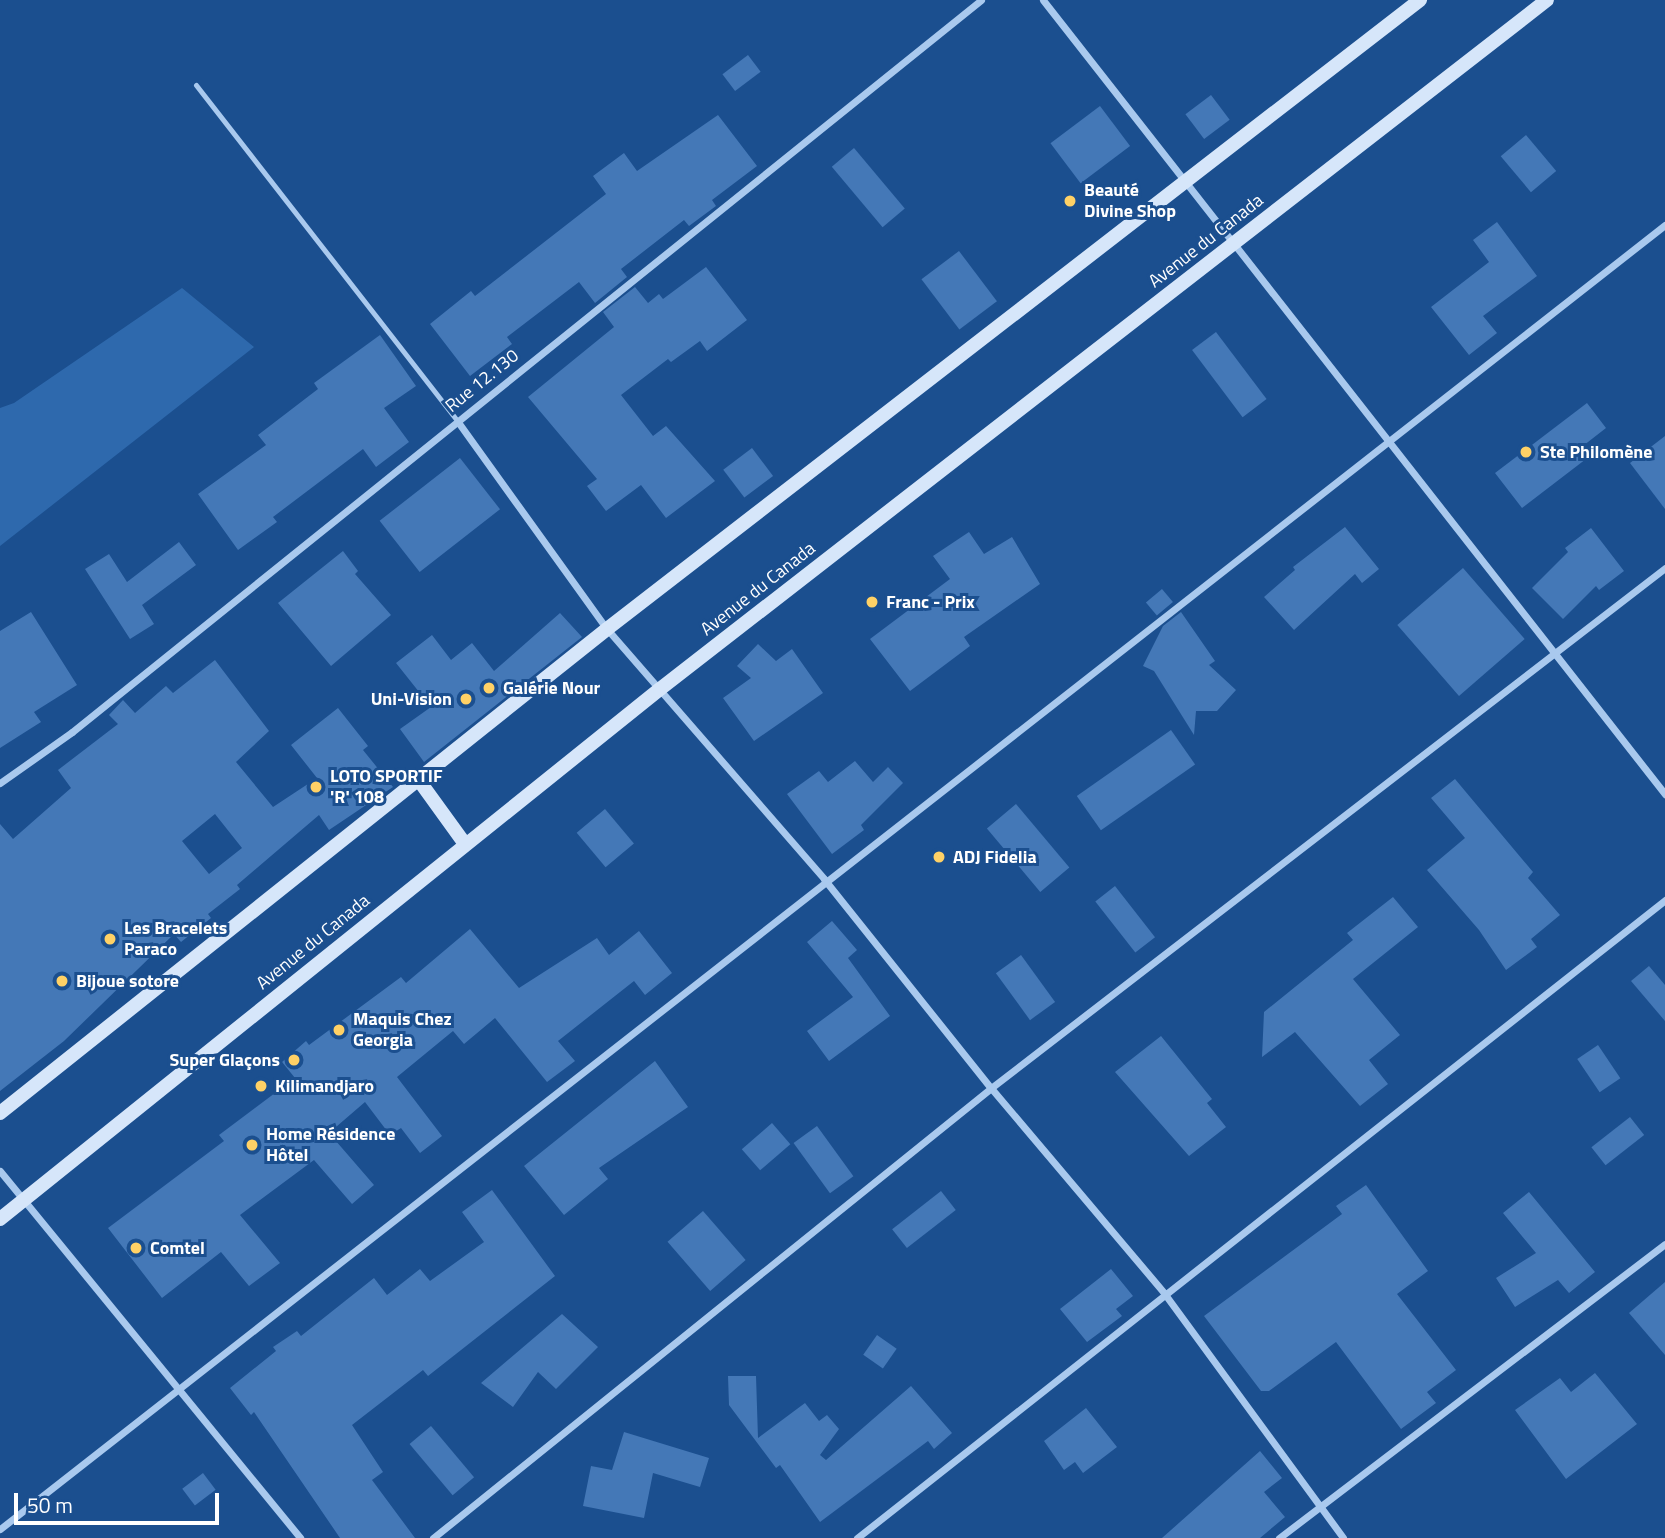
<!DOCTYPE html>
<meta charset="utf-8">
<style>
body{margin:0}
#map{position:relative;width:1665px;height:1538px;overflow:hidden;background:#1b4f8f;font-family:"Titillium Web",sans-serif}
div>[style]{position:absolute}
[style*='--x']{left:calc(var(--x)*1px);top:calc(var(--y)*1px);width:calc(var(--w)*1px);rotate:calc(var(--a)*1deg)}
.green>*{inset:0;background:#2e69ad}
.building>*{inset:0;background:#4478b7;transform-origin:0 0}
.service>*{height:5px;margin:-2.5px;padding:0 2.5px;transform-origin:2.5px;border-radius:2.5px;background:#a9c9ee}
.minor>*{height:7px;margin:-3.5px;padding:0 3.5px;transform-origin:3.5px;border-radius:3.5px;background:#a9c9ee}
.secondary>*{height:14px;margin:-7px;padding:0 7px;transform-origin:7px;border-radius:7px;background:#d6e6fa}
.dots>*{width:19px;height:19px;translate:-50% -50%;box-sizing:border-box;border:4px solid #1b4f8f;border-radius:50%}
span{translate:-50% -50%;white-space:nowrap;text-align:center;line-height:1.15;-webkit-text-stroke:6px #1b4f8f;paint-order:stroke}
.poi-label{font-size:18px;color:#fff;font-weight:700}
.left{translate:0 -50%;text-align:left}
.right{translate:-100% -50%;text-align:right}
.street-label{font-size:18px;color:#fff}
.scale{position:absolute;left:14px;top:1493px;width:205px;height:32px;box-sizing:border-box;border:4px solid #fff;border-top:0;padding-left:9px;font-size:21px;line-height:24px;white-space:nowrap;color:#fff;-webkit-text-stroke:5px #1b4f8f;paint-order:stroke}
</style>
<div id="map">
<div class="green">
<div style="clip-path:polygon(182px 288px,254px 347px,0 546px,0 408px,14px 403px)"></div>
</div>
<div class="building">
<div style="left:748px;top:55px;width:21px;height:32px;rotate:53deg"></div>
<div style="left:1211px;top:95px;width:31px;height:32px;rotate:53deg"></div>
<div style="left:1100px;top:106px;width:50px;height:62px;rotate:53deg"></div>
<div style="clip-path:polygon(718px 115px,757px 166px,712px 200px,716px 206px,689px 226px,684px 220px,621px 269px,627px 277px,595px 303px,579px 282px,507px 337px,512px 344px,470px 376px,430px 324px,471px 291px,475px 296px,606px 194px,593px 176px,624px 153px,637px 171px)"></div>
<div style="left:1526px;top:135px;width:47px;height:33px;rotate:50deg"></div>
<div style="left:854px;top:148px;width:79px;height:29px;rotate:50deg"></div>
<div style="clip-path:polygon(1497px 222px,1537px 276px,1483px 316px,1497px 333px,1469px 355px,1431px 307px,1489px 262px,1473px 240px)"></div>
<div style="left:959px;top:251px;width:63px;height:47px;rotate:53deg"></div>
<div style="clip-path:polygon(706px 267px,747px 320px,707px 351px,700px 341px,671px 362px,668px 359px,621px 395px,653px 436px,666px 426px,715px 481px,666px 518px,641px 485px,606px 511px,587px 486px,597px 479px,528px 397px,614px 327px,603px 312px,635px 287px,648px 303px,659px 294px,663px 299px)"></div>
<div style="left:1216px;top:332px;width:84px;height:30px;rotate:53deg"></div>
<div style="clip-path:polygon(380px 335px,416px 386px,384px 408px,409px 442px,376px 467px,363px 449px,273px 517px,277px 522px,238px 550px,198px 494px,266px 445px,258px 435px,318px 389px,314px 383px)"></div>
<div style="clip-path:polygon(1587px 403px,1606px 428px,1579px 449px,1586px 459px,1522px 508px,1495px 473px)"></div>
<div style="clip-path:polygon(1665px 436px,1665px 509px,1630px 463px)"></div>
<div style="left:752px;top:448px;width:35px;height:36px;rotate:53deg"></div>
<div style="left:460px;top:458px;width:65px;height:102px;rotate:52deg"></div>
<div style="clip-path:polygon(1345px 527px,1379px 569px,1362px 583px,1355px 574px,1294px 630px,1264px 597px,1295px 570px,1293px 567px)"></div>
<div style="clip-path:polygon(1591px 528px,1624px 571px,1599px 590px,1596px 586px,1563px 619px,1532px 588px,1568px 552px,1565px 548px)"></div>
<div style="clip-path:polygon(969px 532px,984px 554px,1012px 537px,1040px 584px,964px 637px,970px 646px,910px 691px,870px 639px,950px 579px,933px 556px)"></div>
<div style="clip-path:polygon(179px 542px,196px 565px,142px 605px,154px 624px,130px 639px,85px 569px,109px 554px,127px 582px)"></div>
<div style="clip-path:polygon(343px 551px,358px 571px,355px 574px,391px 615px,331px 666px,278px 603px)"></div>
<div style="left:1463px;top:568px;width:94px;height:87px;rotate:49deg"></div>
<div style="left:1162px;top:589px;width:17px;height:21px;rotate:50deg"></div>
<div style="clip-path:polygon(31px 612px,77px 685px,34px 712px,41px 722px,0 748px,0 631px)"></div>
<div style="clip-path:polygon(1181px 612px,1215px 661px,1209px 665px,1236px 690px,1217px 711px,1196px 711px,1194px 735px,1154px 671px,1143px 666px,1163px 626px)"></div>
<div style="clip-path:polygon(560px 613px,582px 637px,424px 762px,400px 729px,431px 707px,396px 663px,432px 635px,451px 660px,472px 643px,494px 671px)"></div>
<div style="clip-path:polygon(758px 644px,776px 661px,792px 649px,823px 693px,754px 741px,723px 698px,751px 678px,737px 666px)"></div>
<div style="clip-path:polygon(evenodd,215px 660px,269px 731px,236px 762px,273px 807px,317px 778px,291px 745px,338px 708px,368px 746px,363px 750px,393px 787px,329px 830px,319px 815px,237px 885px,240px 889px,208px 914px,211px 918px,181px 942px,174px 934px,64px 1041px,0 1091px,0 824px,13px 839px,71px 788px,58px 770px,118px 724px,109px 715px,123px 700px,135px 713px,166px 686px,173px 693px,215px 660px,215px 814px,242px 848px,209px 874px,182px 841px,215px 814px)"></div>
<div style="left:1171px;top:730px;width:42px;height:115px;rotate:55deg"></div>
<div style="clip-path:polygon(855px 761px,873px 782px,888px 767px,903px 783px,861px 825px,864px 830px,832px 854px,787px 794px,819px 771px,828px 782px)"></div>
<div style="clip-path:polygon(1455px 779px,1533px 872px,1528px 878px,1560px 915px,1531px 939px,1537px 947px,1506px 970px,1479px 930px,1427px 870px,1465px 838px,1431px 798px)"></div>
<div style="left:1016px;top:804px;width:83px;height:38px;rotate:50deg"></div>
<div style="left:605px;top:809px;width:45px;height:37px;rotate:50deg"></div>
<div style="left:1115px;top:886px;width:65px;height:25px;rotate:52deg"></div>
<div style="clip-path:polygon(1393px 897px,1418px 927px,1353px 979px,1400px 1035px,1369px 1060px,1388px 1084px,1360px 1106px,1295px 1032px,1262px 1057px,1264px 1012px,1353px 940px,1347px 933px)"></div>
<div style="clip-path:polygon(832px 921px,857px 950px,848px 958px,890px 1016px,829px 1061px,807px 1031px,853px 997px,807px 942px)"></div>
<div style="clip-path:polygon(470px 929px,519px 988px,597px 938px,609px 955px,639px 931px,672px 973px,645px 995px,634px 981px,558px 1041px,575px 1061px,547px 1082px,495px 1018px,464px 1044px,453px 1031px,397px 1077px,442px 1136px,420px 1153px,401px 1128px,390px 1135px,365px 1102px,329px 1133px,374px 1185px,352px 1204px,314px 1160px,240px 1215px,280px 1263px,249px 1286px,221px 1252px,162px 1298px,108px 1228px,224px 1141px,219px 1135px,295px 1078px,282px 1062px,306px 1041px,309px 1045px,401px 977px,406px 983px)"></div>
<div style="left:1021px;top:955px;width:58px;height:31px;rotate:54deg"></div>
<div style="clip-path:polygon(1649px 966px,1665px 985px,1665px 1021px,1631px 981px)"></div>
<div style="clip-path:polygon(1161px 1036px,1212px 1099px,1207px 1103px,1226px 1127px,1189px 1156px,1115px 1072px)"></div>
<div style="left:1598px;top:1045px;width:40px;height:25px;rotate:56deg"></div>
<div style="clip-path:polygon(655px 1061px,688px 1107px,599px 1168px,608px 1179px,564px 1215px,524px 1166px)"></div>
<div style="left:1630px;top:1117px;width:23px;height:49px;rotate:52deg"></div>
<div style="left:772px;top:1123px;width:28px;height:40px;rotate:49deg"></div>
<div style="left:817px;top:1126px;width:62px;height:29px;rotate:54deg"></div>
<div style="clip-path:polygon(1366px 1185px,1428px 1271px,1397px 1294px,1456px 1370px,1427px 1392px,1436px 1403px,1401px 1429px,1336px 1342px,1269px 1391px,1261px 1391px,1204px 1316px,1342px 1214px,1336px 1206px)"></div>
<div style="clip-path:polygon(492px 1190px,555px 1276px,428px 1376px,423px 1370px,352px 1425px,383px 1472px,372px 1480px,415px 1538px,340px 1538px,254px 1412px,251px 1415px,230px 1388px,276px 1351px,273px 1347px,297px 1331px,301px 1336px,374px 1278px,387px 1295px,420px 1269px,430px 1281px,484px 1242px,462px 1212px)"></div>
<div style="left:941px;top:1191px;width:24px;height:62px;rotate:52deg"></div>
<div style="clip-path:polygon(1529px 1192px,1595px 1272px,1569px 1293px,1558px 1280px,1515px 1307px,1496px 1278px,1536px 1253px,1503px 1213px)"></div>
<div style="left:703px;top:1211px;width:65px;height:47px;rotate:49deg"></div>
<div style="clip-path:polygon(1111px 1269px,1133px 1296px,1116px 1309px,1122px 1316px,1087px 1342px,1060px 1309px)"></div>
<div style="clip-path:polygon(1665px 1282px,1665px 1355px,1629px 1313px)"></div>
<div style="clip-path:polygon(562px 1314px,598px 1347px,556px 1389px,538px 1372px,513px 1407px,481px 1383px)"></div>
<div style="left:877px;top:1335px;width:24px;height:24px;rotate:35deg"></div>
<div style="clip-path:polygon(1595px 1373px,1637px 1424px,1566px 1479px,1515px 1410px,1560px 1378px,1571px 1392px)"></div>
<div style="clip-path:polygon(728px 1376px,756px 1376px,758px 1438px,805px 1403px,819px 1421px,827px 1415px,839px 1429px,820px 1455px,826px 1460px,911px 1386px,952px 1433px,934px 1449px,928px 1441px,820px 1522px,780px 1465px,776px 1468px,729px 1405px)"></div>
<div style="clip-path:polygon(1086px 1408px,1117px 1447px,1083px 1473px,1075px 1462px,1064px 1470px,1044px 1441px)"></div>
<div style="left:431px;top:1426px;width:67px;height:28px;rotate:50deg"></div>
<div style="clip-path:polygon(624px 1432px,709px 1458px,700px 1487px,653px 1473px,644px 1518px,583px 1506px,591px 1466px,612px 1470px)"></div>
<div style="clip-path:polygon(1260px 1451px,1282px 1478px,1264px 1492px,1285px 1517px,1260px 1538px,1162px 1538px)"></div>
<div style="left:203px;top:1473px;width:21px;height:26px;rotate:53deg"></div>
</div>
<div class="service">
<div style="--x:196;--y:85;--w:427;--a:52.1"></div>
</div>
<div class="minor">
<div style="--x:1043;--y:0;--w:1009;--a:51.93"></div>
<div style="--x:458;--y:422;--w:255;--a:54.3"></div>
<div style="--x:607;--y:629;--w:331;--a:49"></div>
<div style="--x:824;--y:879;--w:268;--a:51.4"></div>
<div style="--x:991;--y:1088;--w:268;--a:49.8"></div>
<div style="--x:1164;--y:1293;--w:303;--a:53.8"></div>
<div style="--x:0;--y:783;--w:88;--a:-35.3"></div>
<div style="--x:72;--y:732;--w:1167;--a:-38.84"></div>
<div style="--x:0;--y:1171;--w:474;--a:50.7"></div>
<div style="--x:0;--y:1529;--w:2115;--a:-38.07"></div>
<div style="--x:433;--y:1538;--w:717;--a:-38.88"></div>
<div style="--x:991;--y:1088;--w:851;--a:-37.65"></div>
<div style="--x:857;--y:1538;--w:1030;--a:-38.29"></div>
<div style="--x:1279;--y:1538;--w:485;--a:-37.3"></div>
</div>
<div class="secondary">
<div style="--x:418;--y:779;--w:80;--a:54.1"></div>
<div style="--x:0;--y:1113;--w:776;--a:-38.57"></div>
<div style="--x:607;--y:629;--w:1028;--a:-37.73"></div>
<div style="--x:0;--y:1219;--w:846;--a:-38.77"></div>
<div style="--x:660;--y:689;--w:1123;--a:-37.84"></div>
</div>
<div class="dots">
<div style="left:1070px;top:201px;background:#ffd166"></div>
<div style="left:1526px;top:452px;background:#ffd166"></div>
<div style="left:872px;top:602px;background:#ffd166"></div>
<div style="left:489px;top:688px;background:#ffd166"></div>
<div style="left:466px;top:699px;background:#ffd166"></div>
<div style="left:316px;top:787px;background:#ffd166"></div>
<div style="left:939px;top:857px;background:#ffd166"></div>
<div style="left:110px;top:939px;background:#ffd166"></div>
<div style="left:62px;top:981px;background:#ffd166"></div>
<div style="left:339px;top:1030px;background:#ffd166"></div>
<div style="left:294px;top:1060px;background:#ffd166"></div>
<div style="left:261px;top:1086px;background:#ffd166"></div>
<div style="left:252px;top:1145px;background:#ffd166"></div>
<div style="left:136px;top:1248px;background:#ffd166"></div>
</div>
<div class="poi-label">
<span class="left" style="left:1084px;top:201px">Beauté<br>Divine Shop</span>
<span class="left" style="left:1540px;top:452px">Ste Philomène</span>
<span class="left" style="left:886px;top:602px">Franc - Prix</span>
<span class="left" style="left:503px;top:688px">Galérie Nour</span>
<span class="right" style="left:452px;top:699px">Uni-Vision</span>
<span class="left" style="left:330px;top:787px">LOTO SPORTIF<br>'R' 108</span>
<span class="left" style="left:953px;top:857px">ADJ Fidelia</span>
<span class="left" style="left:124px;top:939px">Les Bracelets<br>Paraco</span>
<span class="left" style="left:76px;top:981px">Bijoue sotore</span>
<span class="left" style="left:353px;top:1030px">Maquis Chez<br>Georgia</span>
<span class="right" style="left:280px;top:1060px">Super Glaçons</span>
<span class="left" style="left:275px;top:1086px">Kilimandjaro</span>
<span class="left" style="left:266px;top:1145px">Home Résidence<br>Hôtel</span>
<span class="left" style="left:150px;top:1248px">Comtel</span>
</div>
<div class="street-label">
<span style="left:1206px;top:241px;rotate:-38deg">Avenue du Canada</span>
<span style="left:482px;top:381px;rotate:-39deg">Rue 12.130</span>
<span style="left:758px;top:589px;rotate:-38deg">Avenue du Canada</span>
<span style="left:313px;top:942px;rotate:-39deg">Avenue du Canada</span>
</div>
<div class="scale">50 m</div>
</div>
